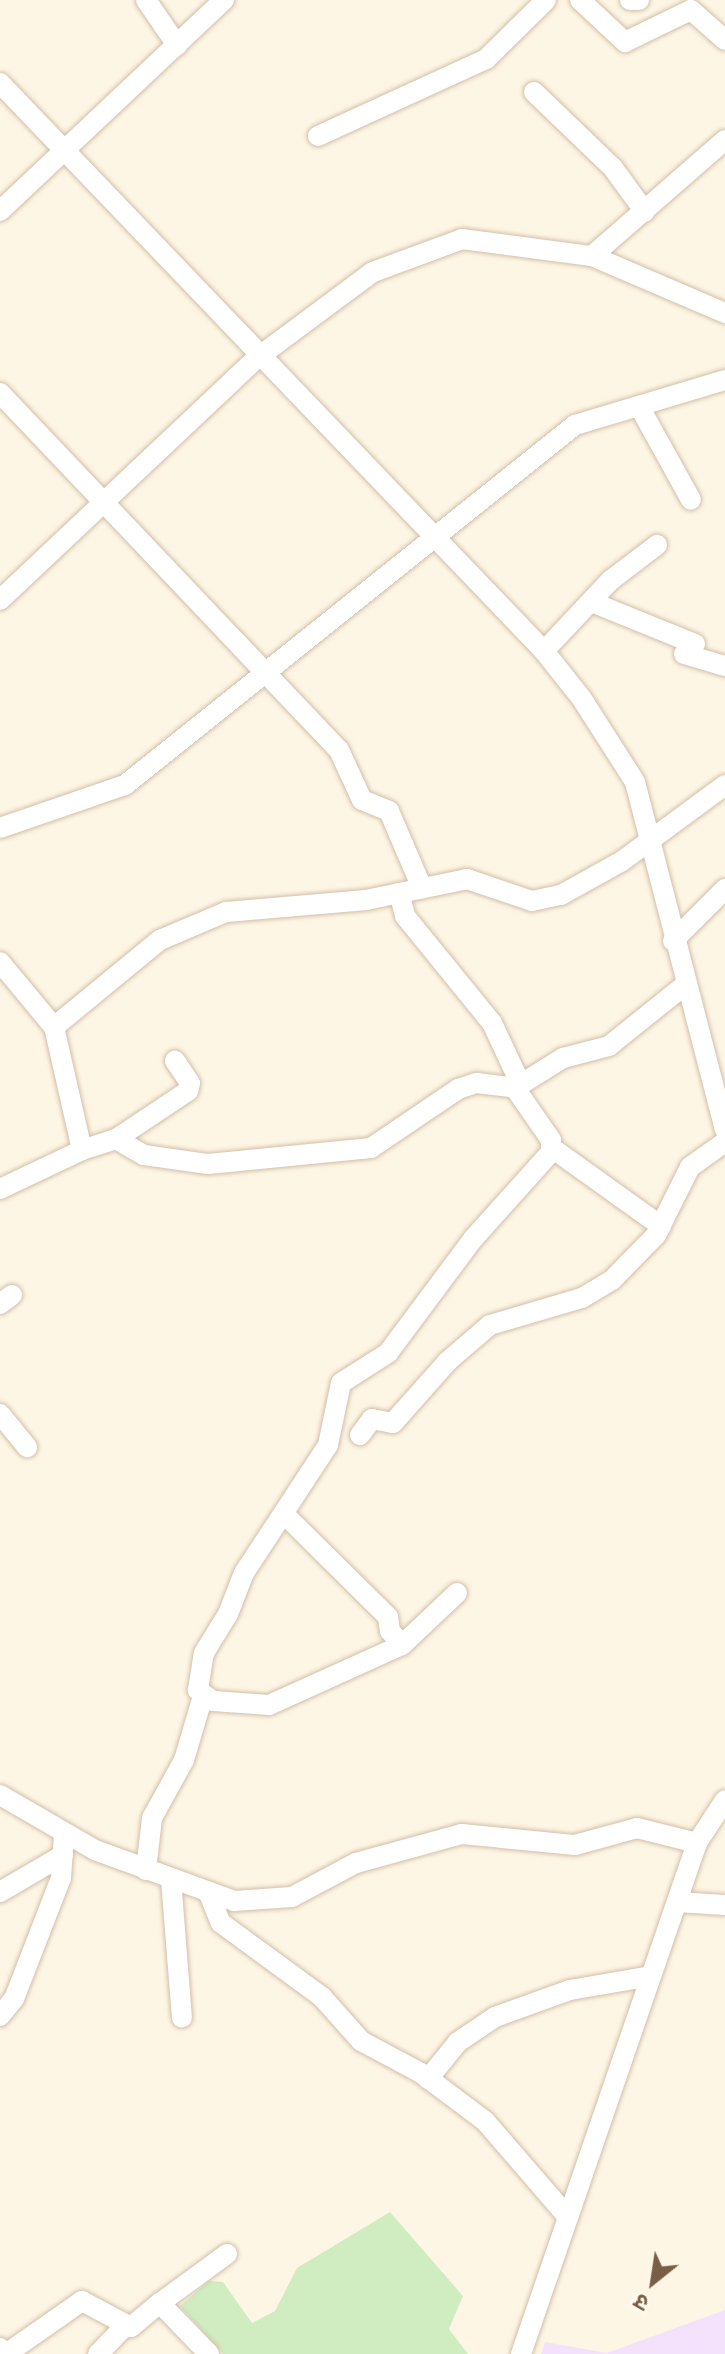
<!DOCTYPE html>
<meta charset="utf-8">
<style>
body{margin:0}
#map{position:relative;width:725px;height:2354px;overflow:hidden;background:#fef6e4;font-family:"IBM Plex Sans","Noto Sans Devanagari",sans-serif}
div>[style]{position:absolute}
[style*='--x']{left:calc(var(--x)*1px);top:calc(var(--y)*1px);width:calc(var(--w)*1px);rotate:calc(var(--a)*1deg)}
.education>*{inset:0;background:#f4e1fb}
.green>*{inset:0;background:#cfedc1}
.roads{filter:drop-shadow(0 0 2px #d1bfa9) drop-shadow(0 0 2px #d1bfa9)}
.minor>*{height:20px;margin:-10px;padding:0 10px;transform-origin:10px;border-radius:10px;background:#fff}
span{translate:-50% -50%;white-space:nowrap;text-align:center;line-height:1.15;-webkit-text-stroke:6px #fff9ec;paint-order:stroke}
.north{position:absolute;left:613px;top:2242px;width:80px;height:80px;-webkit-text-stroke:6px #fff9ec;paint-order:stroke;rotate:210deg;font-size:22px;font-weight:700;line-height:32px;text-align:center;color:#795e47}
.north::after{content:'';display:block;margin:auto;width:28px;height:36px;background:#795e47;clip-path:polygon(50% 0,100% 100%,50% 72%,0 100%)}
</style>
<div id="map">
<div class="education">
<div style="clip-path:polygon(725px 2310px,725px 2354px,541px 2354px,545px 2342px,607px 2353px)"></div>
</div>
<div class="green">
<div style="clip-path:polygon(390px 2212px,463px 2296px,449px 2329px,468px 2354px,223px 2354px,180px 2306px,209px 2281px,223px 2282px,252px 2323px,275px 2311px,297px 2268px)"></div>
</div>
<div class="roads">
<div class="minor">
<div style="--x:146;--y:0;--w:55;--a:55.4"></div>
<div style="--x:580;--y:0;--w:62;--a:43"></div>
<div style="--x:625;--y:42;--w:73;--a:-25.9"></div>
<div style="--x:691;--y:10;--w:45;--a:41.4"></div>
<div style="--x:630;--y:0;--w:9;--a:0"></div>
<div style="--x:0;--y:83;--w:786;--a:46.24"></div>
<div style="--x:544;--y:651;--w:61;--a:51.6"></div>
<div style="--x:582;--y:699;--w:98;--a:57.4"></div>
<div style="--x:635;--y:782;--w:359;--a:75.5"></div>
<div style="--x:534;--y:92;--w:110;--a:43.9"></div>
<div style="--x:613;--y:168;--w:54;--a:54"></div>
<div style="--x:318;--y:136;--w:185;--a:-24.6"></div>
<div style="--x:486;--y:59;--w:84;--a:-44.5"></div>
<div style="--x:0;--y:211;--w:308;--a:-43.3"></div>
<div style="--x:592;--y:256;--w:176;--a:-41.1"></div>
<div style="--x:0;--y:393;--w:492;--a:46.5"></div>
<div style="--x:339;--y:750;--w:55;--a:65.3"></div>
<div style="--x:362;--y:800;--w:29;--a:22"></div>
<div style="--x:389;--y:811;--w:84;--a:66.8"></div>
<div style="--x:639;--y:406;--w:107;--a:61"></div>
<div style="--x:0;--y:600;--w:353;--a:-43.3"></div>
<div style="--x:257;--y:358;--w:144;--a:-36.6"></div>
<div style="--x:373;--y:272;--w:95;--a:-20.3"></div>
<div style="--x:462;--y:239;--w:131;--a:7.5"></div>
<div style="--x:592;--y:256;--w:145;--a:23.2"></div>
<div style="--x:594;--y:603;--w:109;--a:22.1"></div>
<div style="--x:544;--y:651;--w:98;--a:-46.7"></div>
<div style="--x:611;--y:580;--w:58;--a:-37.3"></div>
<div style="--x:684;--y:654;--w:43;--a:16.3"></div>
<div style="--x:0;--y:828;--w:132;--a:-19"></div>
<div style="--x:125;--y:785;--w:576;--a:-38.66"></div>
<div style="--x:575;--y:425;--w:157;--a:-16.7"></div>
<div style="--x:399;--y:893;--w:24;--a:75"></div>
<div style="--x:405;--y:916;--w:138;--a:50.9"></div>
<div style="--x:492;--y:1023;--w:68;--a:64.9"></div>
<div style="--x:673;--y:941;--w:74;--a:-45"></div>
<div style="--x:0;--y:962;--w:85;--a:50.3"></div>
<div style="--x:116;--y:1139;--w:87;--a:-33.7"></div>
<div style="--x:188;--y:1091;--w:8;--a:-76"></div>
<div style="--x:190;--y:1083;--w:27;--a:-124"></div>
<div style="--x:552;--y:1148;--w:134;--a:35.6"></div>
<div style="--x:82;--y:1150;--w:36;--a:-18"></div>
<div style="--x:116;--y:1139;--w:32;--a:30"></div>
<div style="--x:144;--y:1155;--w:65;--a:8"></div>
<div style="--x:208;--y:1164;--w:164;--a:-5.6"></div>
<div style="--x:371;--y:1148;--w:105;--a:-34.1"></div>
<div style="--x:458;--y:1089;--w:20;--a:-18"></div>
<div style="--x:477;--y:1083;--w:38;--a:7"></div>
<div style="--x:515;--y:1088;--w:57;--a:-32"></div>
<div style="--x:563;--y:1058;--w:48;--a:-14.6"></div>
<div style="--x:609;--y:1046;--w:97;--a:-38.8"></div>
<div style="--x:0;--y:1189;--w:91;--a:-25.4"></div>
<div style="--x:82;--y:1150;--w:126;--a:-102.8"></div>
<div style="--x:54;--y:1027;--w:137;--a:-39.4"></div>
<div style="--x:160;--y:940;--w:72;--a:-23"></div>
<div style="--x:226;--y:912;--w:141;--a:-4.9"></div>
<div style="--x:366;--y:900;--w:103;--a:-11.7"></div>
<div style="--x:467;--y:879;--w:69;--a:18.7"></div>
<div style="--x:532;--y:901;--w:30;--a:-12"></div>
<div style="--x:561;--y:895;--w:70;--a:-29.1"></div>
<div style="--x:622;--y:861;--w:128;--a:-36.4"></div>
<div style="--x:0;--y:1304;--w:15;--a:-37"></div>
<div style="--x:0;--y:1414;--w:43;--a:50.7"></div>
<div style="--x:360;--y:1435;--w:20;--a:-53"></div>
<div style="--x:372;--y:1419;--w:21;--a:11"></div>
<div style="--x:393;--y:1423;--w:83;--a:-48.4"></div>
<div style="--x:448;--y:1361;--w:55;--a:-40.6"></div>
<div style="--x:490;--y:1325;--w:96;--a:-16.4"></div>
<div style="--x:582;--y:1298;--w:35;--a:-31"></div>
<div style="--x:612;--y:1280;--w:63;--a:-45.6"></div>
<div style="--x:656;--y:1235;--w:76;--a:-63.4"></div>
<div style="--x:690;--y:1167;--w:43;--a:-35.5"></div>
<div style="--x:284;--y:1514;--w:146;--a:44.7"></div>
<div style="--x:388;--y:1617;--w:14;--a:82"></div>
<div style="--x:390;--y:1631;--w:18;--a:49"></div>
<div style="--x:457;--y:1593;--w:76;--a:136.6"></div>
<div style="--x:402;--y:1645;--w:146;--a:155.7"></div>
<div style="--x:269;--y:1705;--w:56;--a:-175.9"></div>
<div style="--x:213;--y:1701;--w:19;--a:-144"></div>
<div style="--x:198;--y:1690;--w:37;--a:-81"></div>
<div style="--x:204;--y:1653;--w:46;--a:-58.4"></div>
<div style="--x:228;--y:1614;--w:44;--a:-68.7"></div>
<div style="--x:244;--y:1573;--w:153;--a:-56.7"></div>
<div style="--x:328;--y:1445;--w:63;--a:-78.2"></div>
<div style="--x:341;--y:1383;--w:56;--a:-32.6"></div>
<div style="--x:388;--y:1353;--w:142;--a:-53.3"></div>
<div style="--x:473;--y:1239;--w:117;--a:-48.1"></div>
<div style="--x:551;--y:1152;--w:12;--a:-90"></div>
<div style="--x:551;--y:1140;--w:63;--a:-124.7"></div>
<div style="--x:0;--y:1795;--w:110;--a:30.1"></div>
<div style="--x:95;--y:1850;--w:148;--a:20.1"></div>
<div style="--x:234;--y:1901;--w:58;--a:-3.9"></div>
<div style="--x:292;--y:1897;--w:72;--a:-28"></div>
<div style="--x:356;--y:1863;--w:110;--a:-15.3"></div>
<div style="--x:462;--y:1834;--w:114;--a:5.6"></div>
<div style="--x:575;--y:1845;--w:64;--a:-15.3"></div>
<div style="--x:637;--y:1828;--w:62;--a:14"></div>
<div style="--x:146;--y:1870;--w:52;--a:-83.4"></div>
<div style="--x:152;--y:1818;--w:66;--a:-61.1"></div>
<div style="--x:184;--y:1760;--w:67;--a:-73.5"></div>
<div style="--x:171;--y:1879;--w:139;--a:85.5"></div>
<div style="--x:0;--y:1892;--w:73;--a:-30.4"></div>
<div style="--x:209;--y:1894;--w:31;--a:68"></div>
<div style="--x:221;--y:1923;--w:125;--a:36.2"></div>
<div style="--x:322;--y:1997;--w:59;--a:48.4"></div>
<div style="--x:361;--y:2041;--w:68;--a:28.1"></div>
<div style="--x:421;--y:2073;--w:80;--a:36.9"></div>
<div style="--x:485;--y:2121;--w:127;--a:49.2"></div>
<div style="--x:677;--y:1902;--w:48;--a:3.6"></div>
<div style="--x:0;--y:2016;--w:22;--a:-51"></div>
<div style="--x:14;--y:1999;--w:130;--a:-68.8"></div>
<div style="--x:61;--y:1878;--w:44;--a:-86.1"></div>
<div style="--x:428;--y:2079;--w:48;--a:-51"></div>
<div style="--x:458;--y:2042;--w:45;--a:-34"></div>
<div style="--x:495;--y:2017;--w:80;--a:-19.8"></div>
<div style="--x:570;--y:1990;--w:82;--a:-9.8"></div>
<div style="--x:0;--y:2348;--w:8;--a:45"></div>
<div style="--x:6;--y:2354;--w:93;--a:-34.9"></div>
<div style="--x:82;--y:2301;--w:55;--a:28"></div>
<div style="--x:131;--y:2327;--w:38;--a:-40"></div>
<div style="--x:98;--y:2354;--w:40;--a:-46"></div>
<div style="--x:209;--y:2354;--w:71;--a:-133.9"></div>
<div style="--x:160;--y:2303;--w:83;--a:-36.2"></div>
<div style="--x:521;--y:2354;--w:540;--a:-71"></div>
<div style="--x:697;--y:1843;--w:51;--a:-56.9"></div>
</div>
</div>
<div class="north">उ</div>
</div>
